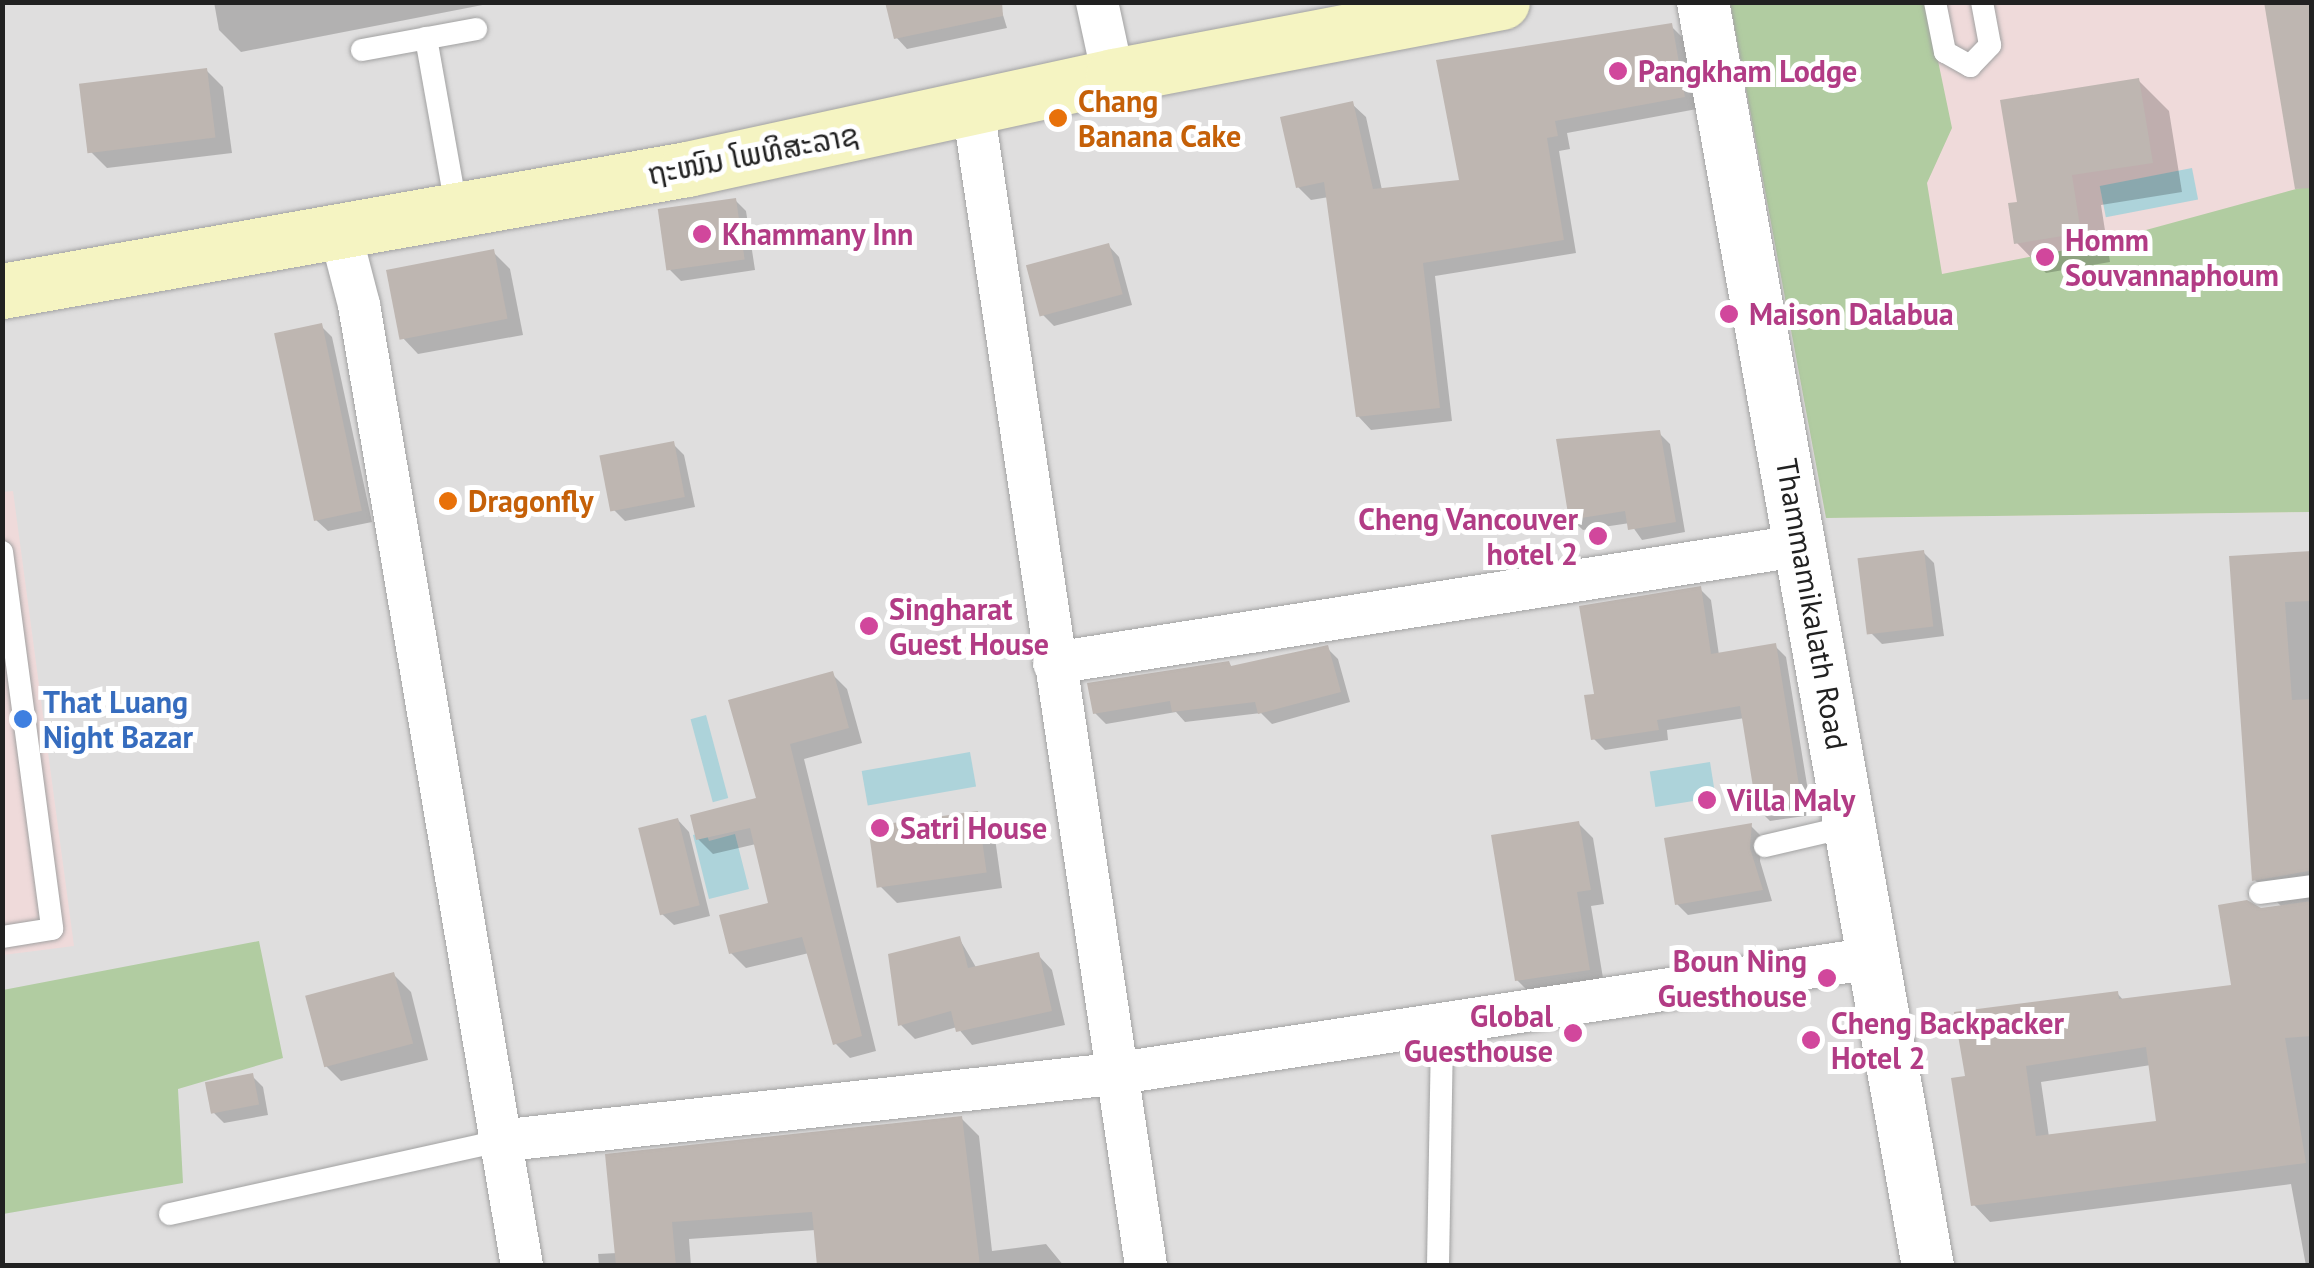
<!DOCTYPE html>
<meta charset="utf-8">
<style>
body{margin:0}
#map{position:relative;width:2314px;height:1268px;overflow:hidden;background:#f0ede8;font-family:"PT Sans","Noto Sans Lao",sans-serif}
div>[style]{position:absolute}
[style*='--x']{left:calc(var(--x)*1px);top:calc(var(--y)*1px);width:calc(var(--w)*1px);rotate:calc(var(--a)*1deg)}
.residential>*{inset:0;background:#dfdede}
.commercial>*{inset:0;background:#efdada}
.forest>*{inset:0;background:#b1cca1}
.water>*{inset:0;background:#add3da;transform-origin:0 0}
.shadow>*{inset:0;background:#0003}
.building>*{inset:0;background:#beb6b1;transform-origin:0 0}
.roads{filter:drop-shadow(0 0 2px #a2a2a2) drop-shadow(0 0 2px #a2a2a2)}
.service>*{height:22px;margin:-11px;padding:0 11px;transform-origin:11px;border-radius:11px;background:#fff}
.minor>*{height:42px;margin:-21px;padding:0 21px;transform-origin:21px;border-radius:21px;background:#fff}
.tertiary>*{height:52px;margin:-26px;padding:0 26px;transform-origin:26px;border-radius:26px;background:#fff}
.secondary>*{height:55px;margin:-27.5px;padding:0 27.5px;transform-origin:27.5px;border-radius:27.5px;background:#f5f4c2}
.dots>*{width:28px;height:28px;translate:-50% -50%;box-sizing:border-box;border:5px solid #fff;border-radius:50%}
span{translate:-50% -50%;white-space:nowrap;text-align:center;line-height:1.15;-webkit-text-stroke:10px #fff;paint-order:stroke}
.hotel-label{font-size:30px;color:#b23c85;font-weight:700}
.left{translate:0 -50%;text-align:left}
.right{translate:-100% -50%;text-align:right}
.food-label{font-size:30px;color:#c56008;font-weight:700}
.street-label{font-size:30px;color:#212121}
.shop-label{font-size:30px;color:#366cbe;font-weight:700}
.frame{position:absolute;inset:0;border:5px solid #212121;pointer-events:none}
</style>
<div id="map">
<div class="residential">
<div style="clip-path:polygon(2px 3px,1730px 3px,1827px 518px,2311px 512px,2311px 1265px,3px 1265px)"></div>
</div>
<div class="commercial">
<div style="clip-path:polygon(1730px 3px,2311px 3px,2311px 512px,1826px 518px)"></div>
<div style="clip-path:polygon(13px 491px,74px 946px,3px 955px,2px 492px)"></div>
</div>
<div class="forest">
<div style="clip-path:polygon(1730px 3px,1926px 3px,1952px 128px,1927px 183px,1942px 274px,2091px 245px,2311px 185px,2311px 512px,1826px 518px)"></div>
<div style="clip-path:polygon(259px 941px,283px 1058px,178px 1089px,183px 1183px,3px 1214px,3px 990px)"></div>
</div>
<div class="water">
<div style="left:2192px;top:168px;width:32px;height:94px;rotate:79deg"></div>
<div style="left:706px;top:715px;width:86px;height:16px;rotate:75deg"></div>
<div style="left:970px;top:752px;width:35px;height:110px;rotate:80deg"></div>
<div style="left:1710px;top:762px;width:36px;height:61px;rotate:81deg"></div>
<div style="clip-path:polygon(706px 832px,709px 841px,735px 834px,749px 889px,709px 899px,693px 835px)"></div>
</div>
<div class="shadow">
<div style="clip-path:polygon(214px 2px,498px 2px,241px 52px,219px 30px)"></div>
<div style="clip-path:polygon(999px 2px,1007px 28px,907px 49px,896px 37px)"></div>
<div style="clip-path:polygon(1671px 26px,1684px 39px,1697px 109px,1567px 133px,1570px 149px,1559px 151px,1576px 253px,1435px 276px,1452px 421px,1371px 430px,1358px 416px,1329px 197px,1311px 200px,1298px 187px,1352px 104px,1366px 117px,1382px 190px,1462px 182px)"></div>
<div style="clip-path:polygon(206px 70px,223px 87px,232px 153px,107px 168px,90px 151px)"></div>
<div style="clip-path:polygon(2139px 81px,2169px 111px,2182px 192px,2101px 205px,2110px 262px,2046px 273px,2016px 242px)"></div>
<div style="clip-path:polygon(735px 200px,746px 211px,755px 270px,681px 281px,670px 270px)"></div>
<div style="clip-path:polygon(1108px 245px,1119px 257px,1132px 305px,1054px 326px,1043px 315px)"></div>
<div style="clip-path:polygon(493px 252px,510px 269px,523px 335px,418px 354px,402px 337px)"></div>
<div style="clip-path:polygon(321px 326px,332px 337px,372px 522px,328px 531px,316px 520px)"></div>
<div style="clip-path:polygon(1659px 433px,1670px 444px,1685px 532px,1642px 540px,1630px 523px,1583px 530px,1571px 519px,1559px 442px)"></div>
<div style="clip-path:polygon(673px 444px,684px 455px,695px 507px,625px 521px,614px 510px)"></div>
<div style="clip-path:polygon(1923px 552px,1934px 563px,1944px 636px,1882px 644px,1871px 633px)"></div>
<div style="clip-path:polygon(evenodd,2312px 553px,2312px 1266px,2306px 1266px,2291px 1184px,1990px 1222px,1974px 1205px,1968px 1078px,2117px 993px,2124px 1001px,2234px 987px,2260px 910px,2284px 909px,2254px 879px,2232px 558px,2312px 553px,2151px 1065px,2159px 1123px,2049px 1137px,2041px 1082px,2151px 1065px)"></div>
<div style="clip-path:polygon(1700px 589px,1711px 600px,1719px 655px,1775px 646px,1786px 657px,1812px 815px,1770px 821px,1759px 810px,1745px 718px,1667px 730px,1668px 740px,1605px 750px,1594px 739px,1597px 696px)"></div>
<div style="clip-path:polygon(1327px 648px,1338px 659px,1350px 702px,1272px 724px,1261px 713px,1185px 722px,1176px 712px,1106px 724px,1095px 713px,1228px 663px,1233px 668px)"></div>
<div style="clip-path:polygon(832px 674px,847px 689px,862px 743px,804px 759px,876px 1051px,850px 1058px,835px 1043px,809px 953px,746px 968px,731px 953px,771px 905px,756px 844px,713px 854px,698px 839px,759px 800px,731px 701px)"></div>
<div style="clip-path:polygon(977px 814px,994px 831px,1002px 888px,897px 903px,880px 886px)"></div>
<div style="clip-path:polygon(678px 820px,689px 832px,710px 916px,674px 925px,662px 914px)"></div>
<div style="clip-path:polygon(1578px 823px,1593px 838px,1604px 904px,1591px 906px,1604px 984px,1532px 995px,1517px 980px)"></div>
<div style="clip-path:polygon(1751px 826px,1762px 837px,1760px 861px,1772px 901px,1688px 915px,1677px 904px)"></div>
<div style="clip-path:polygon(959px 938px,977px 969px,1038px 955px,1052px 970px,1065px 1025px,972px 1045px,957px 1027px,915px 1039px,901px 1025px)"></div>
<div style="clip-path:polygon(394px 975px,411px 992px,428px 1060px,341px 1081px,325px 1065px)"></div>
<div style="clip-path:polygon(252px 1076px,263px 1087px,268px 1115px,224px 1123px,213px 1112px)"></div>
<div style="clip-path:polygon(961px 1118px,979px 1136px,992px 1251px,1046px 1244px,1064px 1266px,820px 1266px,816px 1230px,689px 1239px,691px 1266px,599px 1266px,598px 1254px,617px 1253px,608px 1157px)"></div>
</div>
<div class="building">
<div style="clip-path:polygon(885px 2px,1002px 2px,1003px 16px,894px 39px)"></div>
<div style="clip-path:polygon(2264px 2px,2312px 2px,2312px 188px,2295px 189px)"></div>
<div style="clip-path:polygon(1672px 23px,1685px 97px,1555px 121px,1558px 136px,1547px 138px,1564px 240px,1423px 263px,1440px 408px,1356px 417px,1324px 182px,1296px 188px,1280px 117px,1353px 101px,1373px 189px,1459px 180px,1436px 60px)"></div>
<div style="left:207px;top:68px;width:70px;height:129px;rotate:83deg"></div>
<div style="clip-path:polygon(2139px 78px,2153px 163px,2072px 175px,2081px 233px,2014px 244px,2008px 203px,2017px 202px,2000px 100px)"></div>
<div style="left:736px;top:198px;width:62px;height:79px;rotate:82deg"></div>
<div style="left:1109px;top:243px;width:53px;height:86px;rotate:75deg"></div>
<div style="left:494px;top:249px;width:71px;height:110px;rotate:79deg"></div>
<div style="left:322px;top:323px;width:192px;height:49px;rotate:78deg"></div>
<div style="clip-path:polygon(1660px 430px,1676px 522px,1628px 530px,1625px 511px,1569px 520px,1556px 439px)"></div>
<div style="left:674px;top:441px;width:57px;height:76px;rotate:79deg"></div>
<div style="left:1924px;top:550px;width:77px;height:67px;rotate:83deg"></div>
<div style="clip-path:polygon(2312px 551px,2312px 601px,2285px 602px,2292px 700px,2312px 699px,2309px 871px,2252px 881px,2229px 556px)"></div>
<div style="clip-path:polygon(1701px 586px,1711px 654px,1776px 643px,1802px 804px,1757px 812px,1740px 706px,1657px 720px,1659px 730px,1591px 740px,1584px 695px,1594px 694px,1579px 606px)"></div>
<div style="clip-path:polygon(1328px 645px,1341px 692px,1258px 714px,1255px 702px,1172px 712px,1170px 701px,1093px 714px,1087px 683px,1229px 661px,1231px 666px)"></div>
<div style="clip-path:polygon(833px 671px,849px 728px,790px 744px,862px 1036px,833px 1045px,802px 937px,729px 954px,719px 915px,768px 903px,750px 828px,696px 840px,690px 815px,756px 798px,728px 700px)"></div>
<div style="left:978px;top:811px;width:62px;height:111px;rotate:82deg"></div>
<div style="left:678px;top:818px;width:90px;height:41px;rotate:76deg"></div>
<div style="clip-path:polygon(1579px 821px,1591px 890px,1577px 892px,1590px 970px,1515px 981px,1491px 835px)"></div>
<div style="clip-path:polygon(1752px 823px,1750px 848px,1763px 890px,1675px 905px,1664px 838px)"></div>
<div style="clip-path:polygon(evenodd,2247px 900px,2261px 908px,2311px 901px,2312px 1036px,2285px 1038px,2306px 1163px,1971px 1206px,1951px 1078px,1965px 1076px,1954px 1012px,2118px 991px,2119px 999px,2231px 985px,2218px 905px,2247px 900px,2146px 1047px,2156px 1121px,2036px 1136px,2026px 1066px,2146px 1047px)"></div>
<div style="clip-path:polygon(960px 936px,968px 968px,1039px 952px,1052px 1011px,956px 1032px,951px 1011px,898px 1026px,888px 954px)"></div>
<div style="left:394px;top:972px;width:74px;height:92px;rotate:75deg"></div>
<div style="left:253px;top:1073px;width:32px;height:49px;rotate:79deg"></div>
<div style="clip-path:polygon(962px 1116px,980px 1266px,817px 1266px,812px 1212px,672px 1222px,676px 1266px,616px 1266px,605px 1154px)"></div>
</div>
<div class="roads">
<div class="service">
<div style="--x:1935;--y:2;--w:51;--a:78.7"></div>
<div style="--x:1945;--y:52;--w:29;--a:29"></div>
<div style="--x:1970;--y:66;--w:29;--a:-46"></div>
<div style="--x:1990;--y:45;--w:44;--a:-100.5"></div>
<div style="--x:426;--y:38;--w:172;--a:79.9"></div>
<div style="--x:362;--y:50;--w:116;--a:-10.4"></div>
<div style="--x:2;--y:552;--w:380;--a:82.4"></div>
<div style="--x:52;--y:929;--w:51;--a:170.9"></div>
<div style="--x:1765;--y:846;--w:88;--a:-13.1"></div>
<div style="--x:2260;--y:893;--w:52;--a:-7.7"></div>
<div style="--x:170;--y:1214;--w:336;--a:-12.5"></div>
<div style="--x:1438;--y:1266;--w:238;--a:-89"></div>
</div>
<div class="minor">
<div style="--x:1097;--y:2;--w:76;--a:77.8"></div>
<div style="--x:973;--y:108;--w:1171;--a:81.5"></div>
<div style="--x:339;--y:228;--w:80;--a:75.4"></div>
<div style="--x:359;--y:305;--w:975;--a:80.37"></div>
<div style="--x:1054;--y:663;--w:758;--a:-8.95"></div>
<div style="--x:498;--y:1141;--w:619;--a:-6.22"></div>
<div style="--x:1113;--y:1074;--w:769;--a:-8.68"></div>
</div>
<div class="tertiary">
<div style="--x:1703;--y:2;--w:1284;--a:79.91"></div>
</div>
<div class="secondary">
<div style="--x:2;--y:291;--w:696;--a:-10.1"></div>
<div style="--x:687;--y:169;--w:436;--a:-12.3"></div>
<div style="--x:1113;--y:76;--w:396;--a:-10.8"></div>
</div>
</div>
<div class="dots">
<div style="left:1618px;top:71px;background:#d1479c"></div>
<div style="left:1058px;top:118px;background:#e8710a"></div>
<div style="left:702px;top:234px;background:#d1479c"></div>
<div style="left:2045px;top:257px;background:#d1479c"></div>
<div style="left:1729px;top:314px;background:#d1479c"></div>
<div style="left:448px;top:501px;background:#e8710a"></div>
<div style="left:1598px;top:536px;background:#d1479c"></div>
<div style="left:869px;top:626px;background:#d1479c"></div>
<div style="left:23px;top:719px;background:#3f7fe0"></div>
<div style="left:1707px;top:800px;background:#d1479c"></div>
<div style="left:880px;top:828px;background:#d1479c"></div>
<div style="left:1827px;top:978px;background:#d1479c"></div>
<div style="left:1573px;top:1033px;background:#d1479c"></div>
<div style="left:1811px;top:1040px;background:#d1479c"></div>
</div>
<div class="hotel-label">
<span class="left" style="left:1638px;top:71px">Pangkham Lodge</span>
<span class="left" style="left:722px;top:234px">Khammany Inn</span>
<span class="left" style="left:2065px;top:257px">Homm<br>Souvannaphoum</span>
<span class="left" style="left:1749px;top:314px">Maison Dalabua</span>
<span class="right" style="left:1578px;top:536px">Cheng Vancouver<br>hotel 2</span>
<span class="left" style="left:889px;top:626px">Singharat<br>Guest House</span>
<span class="left" style="left:1727px;top:800px">Villa Maly</span>
<span class="left" style="left:900px;top:828px">Satri House</span>
<span class="right" style="left:1807px;top:978px">Boun Ning<br>Guesthouse</span>
<span class="right" style="left:1553px;top:1033px">Global<br>Guesthouse</span>
<span class="left" style="left:1831px;top:1040px">Cheng Backpacker<br>Hotel 2</span>
</div>
<div class="food-label">
<span class="left" style="left:1078px;top:118px">Chang<br>Banana Cake</span>
<span class="left" style="left:468px;top:501px">Dragonfly</span>
</div>
<div class="street-label">
<span style="left:753px;top:154px;rotate:-11deg">ຖະໜົນ ໂພທິສະລາຊ</span>
<span style="left:1812px;top:604px;rotate:80deg">Thammamikalath Road</span>
</div>
<div class="shop-label">
<span class="left" style="left:43px;top:719px">That Luang<br>Night Bazar</span>
</div>
<div class="frame"></div>
</div>
